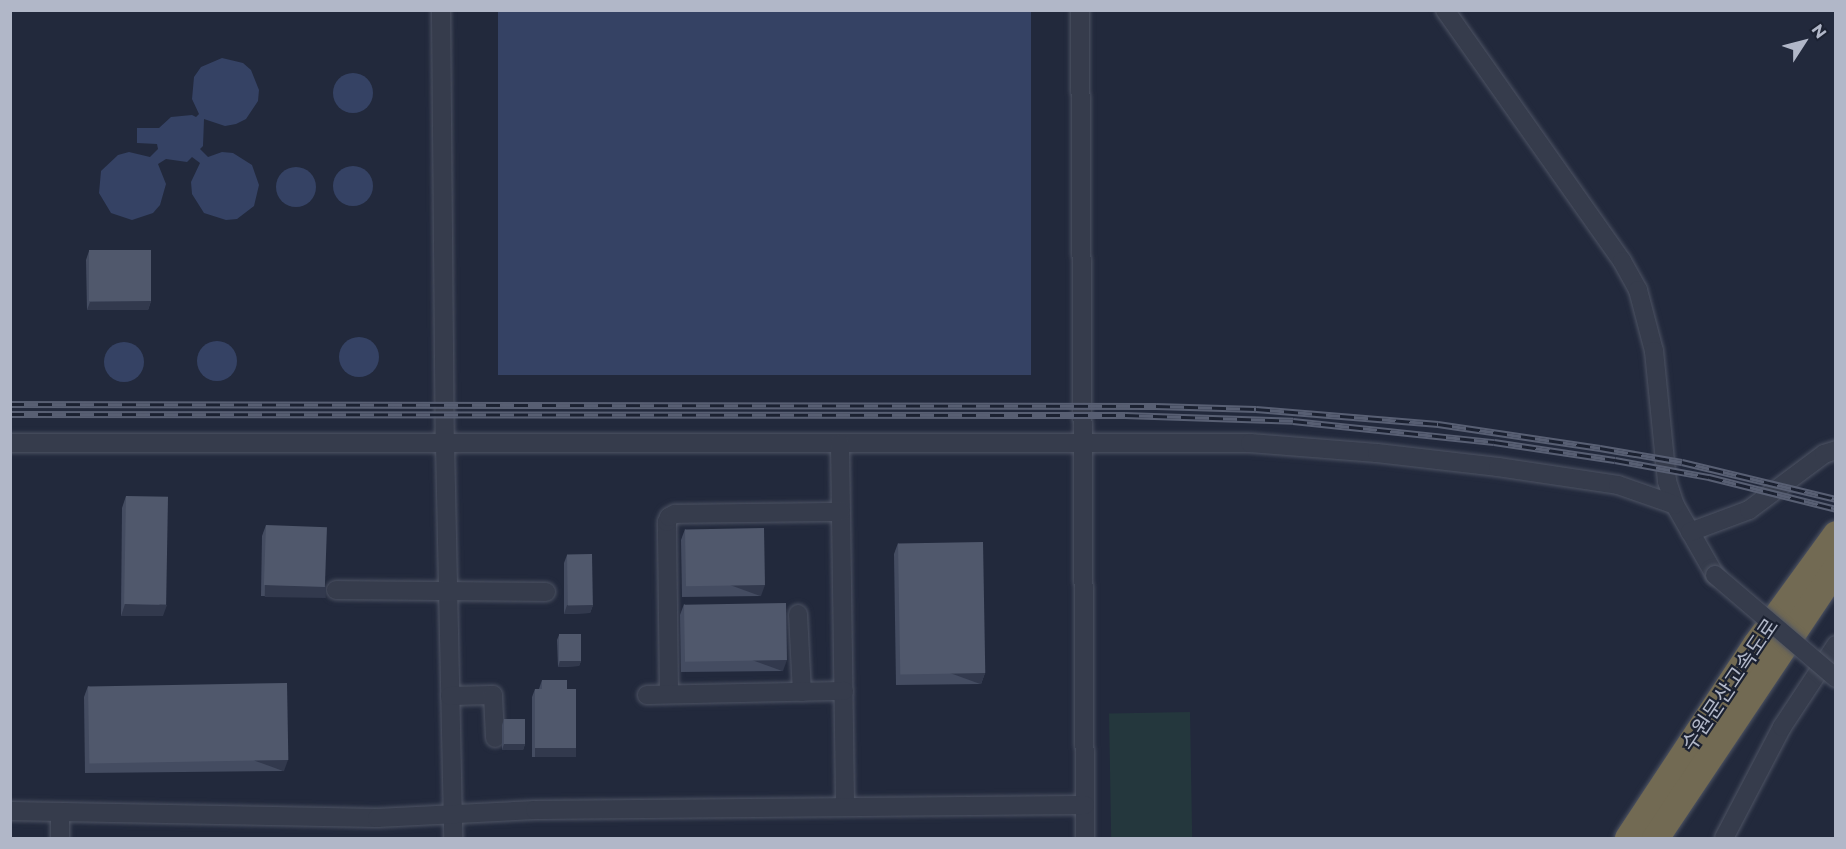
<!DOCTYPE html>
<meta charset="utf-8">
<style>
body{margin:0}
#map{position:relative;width:1846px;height:849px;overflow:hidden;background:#22293c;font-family:Montserrat,"Noto Sans KR",sans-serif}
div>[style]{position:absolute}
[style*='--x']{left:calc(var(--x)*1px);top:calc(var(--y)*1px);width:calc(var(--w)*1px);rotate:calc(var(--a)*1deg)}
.green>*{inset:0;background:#24373d;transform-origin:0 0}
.water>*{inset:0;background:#354264;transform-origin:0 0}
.round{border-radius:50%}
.roads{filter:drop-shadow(0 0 2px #4e5464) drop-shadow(0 0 2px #4e5464)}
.minor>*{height:18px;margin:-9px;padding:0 9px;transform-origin:9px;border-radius:9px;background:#363c4c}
.highway>*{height:27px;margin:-13.5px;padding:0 13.5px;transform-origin:13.5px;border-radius:13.5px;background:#726a53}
.rail>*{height:7px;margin-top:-3.5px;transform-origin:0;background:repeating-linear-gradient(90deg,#1b2131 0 14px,#585f73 0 28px);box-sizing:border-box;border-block:2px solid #585f73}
.bridges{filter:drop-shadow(0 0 2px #4e5464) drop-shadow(0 0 2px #4e5464)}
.minor-bridge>*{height:18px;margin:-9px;padding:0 9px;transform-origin:9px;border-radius:9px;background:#363c4c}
.wall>*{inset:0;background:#444c61}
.shaded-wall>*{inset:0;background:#32394d;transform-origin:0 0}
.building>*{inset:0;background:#50586c;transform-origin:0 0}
span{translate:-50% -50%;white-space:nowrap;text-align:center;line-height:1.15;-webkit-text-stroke:4.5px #1b2131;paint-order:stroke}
.street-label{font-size:21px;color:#b1b7c8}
.frame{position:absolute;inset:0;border:12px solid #b1b7c8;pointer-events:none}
.north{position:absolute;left:1774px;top:12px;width:60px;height:60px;-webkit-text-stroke:4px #1b2131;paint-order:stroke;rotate:54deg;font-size:16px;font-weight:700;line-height:24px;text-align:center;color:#b1b7c8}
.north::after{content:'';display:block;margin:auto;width:21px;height:27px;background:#b1b7c8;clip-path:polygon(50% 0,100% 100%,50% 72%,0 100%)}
</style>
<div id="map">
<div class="green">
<div style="left:1190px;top:712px;width:126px;height:81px;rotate:89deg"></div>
</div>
<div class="water">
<div style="left:498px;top:11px;width:533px;height:364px"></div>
<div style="clip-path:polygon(222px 58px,243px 63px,251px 70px,259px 90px,258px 101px,246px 119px,236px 124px,225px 126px,204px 119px,203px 146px,200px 149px,208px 157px,222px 152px,233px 153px,252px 165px,259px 185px,254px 206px,237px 219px,226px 220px,204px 213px,192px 194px,191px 182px,200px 163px,192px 157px,187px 162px,166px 159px,158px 164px,166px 184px,160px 205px,153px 213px,132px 220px,111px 213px,99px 193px,101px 171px,118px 155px,129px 152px,150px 157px,158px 149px,157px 144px,137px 143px,137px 128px,159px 128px,171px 117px,192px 115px,196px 117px,199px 114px,192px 99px,194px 77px,201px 67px)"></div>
<div class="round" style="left:333px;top:73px;width:40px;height:40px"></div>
<div class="round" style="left:333px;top:166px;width:40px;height:40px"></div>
<div class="round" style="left:276px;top:167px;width:40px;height:40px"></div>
<div class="round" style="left:339px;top:337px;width:40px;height:40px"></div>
<div class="round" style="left:197px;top:341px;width:40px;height:40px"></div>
<div class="round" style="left:104px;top:342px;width:40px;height:40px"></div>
</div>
<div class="roads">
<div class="minor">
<div style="--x:441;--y:10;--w:433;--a:89.5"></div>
<div style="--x:445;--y:443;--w:395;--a:88.8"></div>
<div style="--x:1080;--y:10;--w:828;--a:89.65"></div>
<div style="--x:1445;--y:10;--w:307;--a:54.8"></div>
<div style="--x:1622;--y:261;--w:33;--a:61"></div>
<div style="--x:1638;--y:290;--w:63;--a:75.3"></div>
<div style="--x:1654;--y:351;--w:131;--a:84.3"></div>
<div style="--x:1667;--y:481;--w:25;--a:72"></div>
<div style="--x:1675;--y:505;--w:81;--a:60.3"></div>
<div style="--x:10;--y:443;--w:1240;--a:0"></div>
<div style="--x:1250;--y:443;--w:127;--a:4.5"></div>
<div style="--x:1377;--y:453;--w:122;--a:6.6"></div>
<div style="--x:1498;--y:467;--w:121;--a:8.5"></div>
<div style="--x:1618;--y:485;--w:60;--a:19.3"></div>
<div style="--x:840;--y:443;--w:364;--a:89.2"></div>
<div style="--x:1690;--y:532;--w:63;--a:-20.4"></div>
<div style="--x:1749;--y:510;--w:94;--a:-36.7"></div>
<div style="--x:1824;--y:454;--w:13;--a:-18"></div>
<div style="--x:336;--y:590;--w:210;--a:0.5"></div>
<div style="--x:798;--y:614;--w:78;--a:87.1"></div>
<div style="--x:669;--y:694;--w:172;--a:-90.7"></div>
<div style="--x:667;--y:522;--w:5;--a:-68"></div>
<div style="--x:669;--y:517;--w:7;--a:-27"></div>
<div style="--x:675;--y:514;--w:166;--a:-0.7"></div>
<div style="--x:647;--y:695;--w:197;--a:-1.2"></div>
<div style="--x:450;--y:696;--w:43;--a:-1.3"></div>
<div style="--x:493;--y:695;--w:43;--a:87.3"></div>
<div style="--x:10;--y:811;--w:367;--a:1.1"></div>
<div style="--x:377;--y:818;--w:158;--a:-2.9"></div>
<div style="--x:535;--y:810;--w:550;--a:-0.52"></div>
<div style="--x:60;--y:812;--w:26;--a:90"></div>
<div style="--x:1724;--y:838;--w:125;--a:-62.4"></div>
<div style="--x:1782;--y:727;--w:98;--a:-56.6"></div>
</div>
<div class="highway">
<div style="--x:1628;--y:838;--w:232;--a:-56.6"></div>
<div style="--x:1756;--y:644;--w:136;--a:-54"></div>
<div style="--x:1655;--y:838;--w:325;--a:-56.2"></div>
</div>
</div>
<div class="rail">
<div style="--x:10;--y:404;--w:1146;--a:0.1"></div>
<div style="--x:1156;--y:406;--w:100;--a:1.7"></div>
<div style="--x:1256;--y:409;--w:183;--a:4.7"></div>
<div style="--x:1438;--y:424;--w:164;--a:8.4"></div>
<div style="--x:1600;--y:448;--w:83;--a:9.7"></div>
<div style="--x:1682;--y:462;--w:158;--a:13.5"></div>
<div style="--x:10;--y:414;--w:1115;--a:0.05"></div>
<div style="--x:1125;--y:415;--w:168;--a:2"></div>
<div style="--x:1293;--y:421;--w:202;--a:6"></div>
<div style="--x:1494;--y:442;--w:122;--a:8.5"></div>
<div style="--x:1615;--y:460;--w:96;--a:10.3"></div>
<div style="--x:1709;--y:477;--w:131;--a:14.1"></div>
</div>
<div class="bridges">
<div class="minor-bridge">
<div style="--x:1715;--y:575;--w:159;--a:40.4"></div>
</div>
</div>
<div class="wall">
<div style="clip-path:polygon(89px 251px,151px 301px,148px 310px,87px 310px,86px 260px)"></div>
<div style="clip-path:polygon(126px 496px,163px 616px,121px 616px,122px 508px)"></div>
<div style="clip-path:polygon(266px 525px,322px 597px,261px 596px,262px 536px)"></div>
<div style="clip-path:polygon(685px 529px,761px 596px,682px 597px,681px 540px)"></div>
<div style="clip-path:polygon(898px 543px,985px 673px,981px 684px,896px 685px,894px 554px)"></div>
<div style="clip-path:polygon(567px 555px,593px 605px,590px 613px,564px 614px,564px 563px)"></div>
<div style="clip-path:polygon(684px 604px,783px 671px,681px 672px,680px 615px)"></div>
<div style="clip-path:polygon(559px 635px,581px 661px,579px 666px,558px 667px,557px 640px)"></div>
<div style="clip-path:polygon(542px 680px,567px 689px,576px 748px,573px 757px,532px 757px,532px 697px,535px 689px,539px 689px)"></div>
<div style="clip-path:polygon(88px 686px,284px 771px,85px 773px,84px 697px)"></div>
<div style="clip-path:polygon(504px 719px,525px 744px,523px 750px,502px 750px,502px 725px)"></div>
</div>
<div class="shaded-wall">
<div style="clip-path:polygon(151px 301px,148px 310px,87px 310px,90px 302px)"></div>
<div style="left:265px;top:585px;width:61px;height:12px;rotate:1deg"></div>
<div style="left:765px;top:585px;width:12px;height:79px;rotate:110deg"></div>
<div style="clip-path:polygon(125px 604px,167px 605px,163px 616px,121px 616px)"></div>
<div style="clip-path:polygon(567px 605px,593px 605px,590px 613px,564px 614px)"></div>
<div style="left:787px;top:660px;width:12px;height:102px;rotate:110deg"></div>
<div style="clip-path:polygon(560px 661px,581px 661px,579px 666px,558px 667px)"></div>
<div style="left:985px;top:673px;width:12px;height:85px;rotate:110deg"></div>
<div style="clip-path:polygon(504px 744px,525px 744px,523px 750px,502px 750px)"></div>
<div style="left:535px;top:748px;width:41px;height:9px"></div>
<div style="left:288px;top:760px;width:12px;height:199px;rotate:110deg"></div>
</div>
<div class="building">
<div style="left:151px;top:250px;width:51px;height:62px;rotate:90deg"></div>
<div style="left:126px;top:496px;width:42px;height:108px;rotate:1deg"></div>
<div style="left:266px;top:525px;width:61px;height:60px;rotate:2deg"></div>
<div style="left:764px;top:528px;width:57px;height:79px;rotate:89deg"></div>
<div style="left:983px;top:542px;width:131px;height:85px;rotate:89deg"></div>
<div style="left:592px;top:554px;width:51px;height:25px;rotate:89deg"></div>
<div style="left:786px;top:603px;width:57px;height:102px;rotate:89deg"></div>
<div style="left:581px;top:634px;width:27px;height:22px;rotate:90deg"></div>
<div style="clip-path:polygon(542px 680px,567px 680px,567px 689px,576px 689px,576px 748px,535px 748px,535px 689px,542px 689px)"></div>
<div style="left:287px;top:683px;width:77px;height:199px;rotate:89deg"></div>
<div style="left:504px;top:719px;width:21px;height:25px"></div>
</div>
<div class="street-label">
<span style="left:1730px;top:685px;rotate:-56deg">수원문산고속도로</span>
</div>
<div class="frame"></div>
<div class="north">N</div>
</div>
